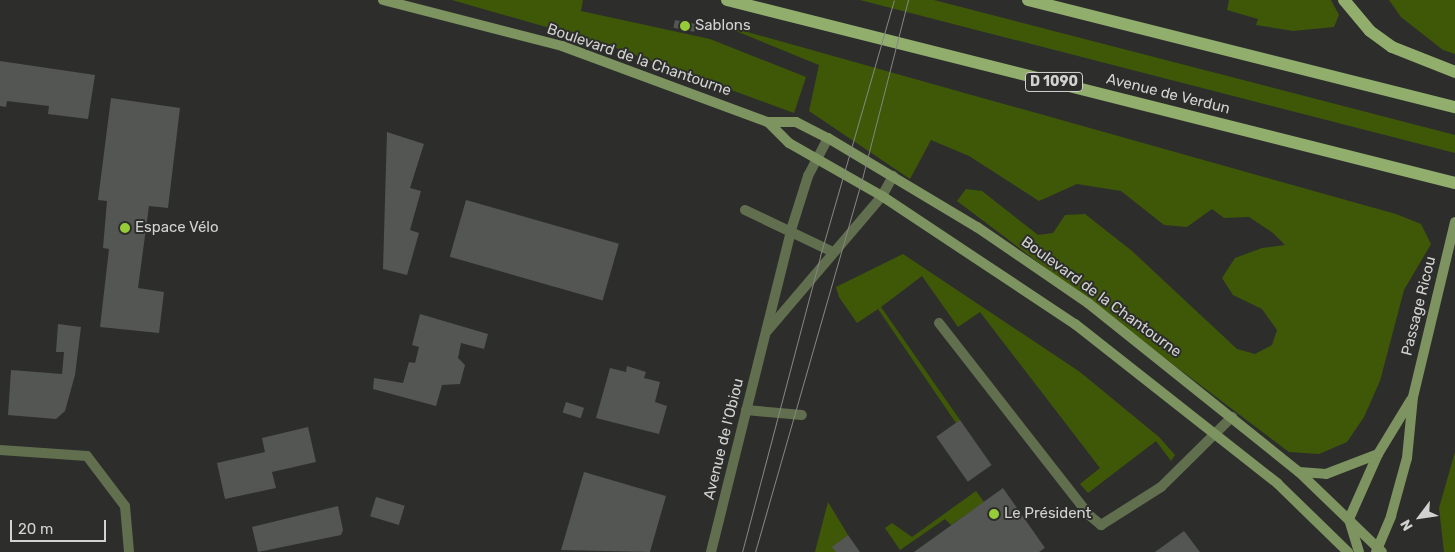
<!DOCTYPE html>
<meta charset="utf-8">
<style>
body{margin:0}
#map{position:relative;width:1455px;height:552px;overflow:hidden;background:#2d2e2c;font-family:Rubik,sans-serif}
div>[style]{position:absolute}
[style*='--x']{left:calc(var(--x)*1px);top:calc(var(--y)*1px);width:calc(var(--w)*1px);rotate:calc(var(--a)*1deg)}
.green>*{inset:0;background:#3e5808}
.building>*{inset:0;background:#545653;transform-origin:0 0}
.lane>*{height:10px;margin:-5px;padding:0 5px;transform-origin:5px;border-radius:5px;background:#616f4f}
.street>*{height:10px;margin:-5px;padding:0 5px;transform-origin:5px;border-radius:5px;background:#616f4f}
.secondary>*{height:10px;margin:-5px;padding:0 5px;transform-origin:5px;border-radius:5px;background:#7d9360}
.primary>*{height:12px;margin:-6px;padding:0 6px;transform-origin:6px;border-radius:6px;background:#92ae6d}
.tram>*{height:1px;margin:-0.5px;padding:0 0.5px;transform-origin:0.5px;border-radius:0.5px;background:#858684}
.dots>*{width:14px;height:14px;translate:-50% -50%;box-sizing:border-box;border:2px solid #2d2e2c;border-radius:50%}
span{translate:-50% -50%;white-space:nowrap;text-align:center;line-height:1.15;-webkit-text-stroke:4px #2d2e2c;paint-order:stroke}
.shield-label span{padding:1px 4px;background:#2d2e2c;border:1px solid;border-radius:4px;-webkit-text-stroke-width:0}
.shield-label{font-size:14px;color:#d2d3d1;font-weight:700}
.poi-label{font-size:15px;color:#d2d3d1}
.left{translate:0 -50%;text-align:left}
.street-label{font-size:15px;color:#d2d3d1}
.north{position:absolute;left:1395px;top:492px;width:50px;height:50px;-webkit-text-stroke:4px #2d2e2c;paint-order:stroke;rotate:239deg;font-size:14px;font-weight:700;line-height:20px;text-align:center;color:#d2d3d1}
.north::after{content:'';display:block;margin:auto;width:18px;height:22px;background:#d2d3d1;clip-path:polygon(50% 0,100% 100%,50% 72%,0 100%)}
.scale{position:absolute;left:10px;top:520px;width:96px;height:22px;box-sizing:border-box;border:2px solid #d2d3d1;border-top:0;padding-left:6px;font-size:15px;line-height:18px;white-space:nowrap;color:#d2d3d1;-webkit-text-stroke:4px #2d2e2c;paint-order:stroke}
</style>
<div id="map">
<div class="green">
<div style="clip-path:polygon(452px 0,583px 0,581px 11px,710px 39px,806px 77px,794px 113px,605px 44px)"></div>
<div style="clip-path:polygon(860px 0,934px 0,1455px 135px,1455px 153px)"></div>
<div style="clip-path:polygon(1229px 0,1331px 0,1339px 15px,1334px 27px,1293px 31px,1256px 25px,1258px 19px,1227px 10px)"></div>
<div style="clip-path:polygon(1389px 0,1455px 0,1455px 54px,1443px 50px,1401px 17px)"></div>
<div style="clip-path:polygon(719px 24px,1396px 214px,1421px 224px,1431px 244px,1404px 290px,1380px 381px,1364px 417px,1347px 442px,1319px 454px,1289px 452px,957px 201px,966px 189px,982px 191px,1038px 235px,1053px 233px,1065px 215px,1085px 214px,1132px 251px,1237px 349px,1255px 354px,1272px 345px,1277px 330px,1262px 309px,1233px 295px,1222px 278px,1235px 258px,1262px 248px,1285px 245px,1273px 233px,1249px 217px,1224px 218px,1212px 209px,1187px 227px,1164px 225px,1121px 191px,1077px 184px,1039px 201px,969px 156px,931px 140px,910px 179px,809px 111px,819px 65px)"></div>
<div style="clip-path:polygon(903px 254px,1080px 372px,1159px 437px,1175px 455px,1171px 461px,1156px 441px,1088px 493px,1080px 484px,1100px 468px,980px 312px,958px 327px,922px 276px,881px 307px,960px 420px,956px 423px,878px 309px,857px 323px,839px 297px,836px 287px)"></div>
<div style="clip-path:polygon(1455px 452px,1455px 552px,1444px 552px,1439px 508px)"></div>
<div style="clip-path:polygon(976px 491px,984px 502px,951px 525px,945px 519px,900px 550px,885px 528px,892px 523px,912px 537px)"></div>
<div style="clip-path:polygon(828px 502px,848px 535px,833px 547px,836px 552px,815px 552px)"></div>
</div>
<div class="building">
<div style="left:675px;top:20px;width:21px;height:8px;rotate:11deg"></div>
<div style="clip-path:polygon(0 61px,95px 75px,88px 119px,48px 114px,49px 106px,7px 101px,6px 107px,0 106px)"></div>
<div style="clip-path:polygon(111px 98px,180px 108px,168px 208px,149px 206px,138px 288px,164px 292px,159px 333px,100px 327px,109px 249px,103px 248px,107px 201px,98px 200px)"></div>
<div style="clip-path:polygon(387px 132px,424px 144px,410px 188px,421px 191px,410px 230px,419px 233px,407px 275px,383px 269px)"></div>
<div style="left:466px;top:200px;width:159px;height:59px;rotate:16deg"></div>
<div style="clip-path:polygon(420px 314px,488px 334px,484px 349px,461px 343px,458px 358px,465px 365px,460px 384px,442px 385px,436px 406px,373px 389px,374px 378px,403px 383px,409px 362px,415px 363px,419px 347px,412px 345px)"></div>
<div style="clip-path:polygon(58px 324px,81px 327px,75px 375px,65px 411px,56px 419px,8px 415px,11px 370px,62px 374px,64px 352px,56px 352px)"></div>
<div style="clip-path:polygon(627px 366px,646px 372px,644px 378px,660px 382px,655px 402px,667px 406px,659px 434px,596px 418px,610px 368px,626px 372px)"></div>
<div style="left:566px;top:402px;width:19px;height:11px;rotate:18deg"></div>
<div style="left:960px;top:420px;width:55px;height:29px;rotate:55deg"></div>
<div style="clip-path:polygon(308px 427px,316px 462px,272px 472px,276px 488px,225px 499px,217px 463px,265px 452px,262px 438px)"></div>
<div style="clip-path:polygon(584px 472px,666px 496px,650px 552px,561px 550px)"></div>
<div style="clip-path:polygon(1003px 488px,1045px 548px,1039px 552px,914px 552px)"></div>
<div style="left:376px;top:497px;width:30px;height:20px;rotate:17deg"></div>
<div style="clip-path:polygon(338px 506px,343px 530px,341px 535px,258px 552px,252px 527px)"></div>
<div style="clip-path:polygon(1184px 531px,1200px 552px,1155px 552px)"></div>
<div style="clip-path:polygon(848px 535px,860px 552px,836px 552px,832px 547px)"></div>
</div>
<div class="lane">
<div style="--x:745;--y:210;--w:98;--a:25.5"></div>
<div style="--x:939;--y:323;--w:244;--a:52"></div>
<div style="--x:1089;--y:515;--w:16;--a:40"></div>
<div style="--x:1101;--y:525;--w:71;--a:-32.3"></div>
<div style="--x:1161;--y:487;--w:100;--a:-44.6"></div>
<div style="--x:746;--y:410;--w:56;--a:5.1"></div>
</div>
<div class="street">
<div style="--x:768;--y:330;--w:176;--a:-49.6"></div>
<div style="--x:882;--y:196;--w:23;--a:-61"></div>
<div style="--x:0;--y:450;--w:87;--a:3.9"></div>
<div style="--x:87;--y:456;--w:63;--a:52.8"></div>
<div style="--x:125;--y:506;--w:46;--a:85"></div>
<div style="--x:711;--y:552;--w:332;--a:-76"></div>
<div style="--x:791;--y:230;--w:57;--a:-72.5"></div>
<div style="--x:808;--y:176;--w:43;--a:-62.2"></div>
</div>
<div class="secondary">
<div style="--x:383;--y:0;--w:185;--a:14.4"></div>
<div style="--x:562;--y:46;--w:220;--a:20.3"></div>
<div style="--x:768;--y:122;--w:28;--a:0"></div>
<div style="--x:796;--y:122;--w:36;--a:27"></div>
<div style="--x:828;--y:138;--w:174;--a:30.9"></div>
<div style="--x:977;--y:227;--w:135;--a:34.4"></div>
<div style="--x:1088;--y:303;--w:270;--a:38.7"></div>
<div style="--x:1299;--y:472;--w:115;--a:43.9"></div>
<div style="--x:768;--y:122;--w:30;--a:45"></div>
<div style="--x:789;--y:143;--w:107;--a:29.7"></div>
<div style="--x:882;--y:196;--w:232;--a:33.6"></div>
<div style="--x:1075;--y:324;--w:258;--a:38.2"></div>
<div style="--x:1278;--y:484;--w:98;--a:44.2"></div>
<div style="--x:1299;--y:472;--w:27;--a:4"></div>
<div style="--x:1326;--y:474;--w:56;--a:-21"></div>
<div style="--x:1359;--y:552;--w:34;--a:-107"></div>
<div style="--x:1349;--y:519;--w:71;--a:-66"></div>
<div style="--x:1378;--y:454;--w:63;--a:-58.6"></div>
<div style="--x:1376;--y:552;--w:39;--a:-67"></div>
<div style="--x:1391;--y:516;--w:60;--a:-74.6"></div>
<div style="--x:1407;--y:458;--w:61;--a:-84.4"></div>
<div style="--x:1413;--y:397;--w:180;--a:-76.5"></div>
</div>
<div class="primary">
<div style="--x:727;--y:0;--w:751;--a:14.11"></div>
<div style="--x:1028;--y:0;--w:440;--a:14.1"></div>
<div style="--x:1344;--y:0;--w:40;--a:50"></div>
<div style="--x:1370;--y:31;--w:27;--a:36"></div>
<div style="--x:1392;--y:47;--w:68;--a:21.6"></div>
</div>
<div class="tram">
<div style="--x:742;--y:552;--w:306;--a:-75.2"></div>
<div style="--x:820;--y:256;--w:266;--a:-73.9"></div>
<div style="--x:755;--y:552;--w:392;--a:-74"></div>
<div style="--x:863;--y:175;--w:181;--a:-75.6"></div>
</div>
<div class="dots">
<div style="left:685px;top:26px;background:#97cc39"></div>
<div style="left:125px;top:228px;background:#97cc39"></div>
<div style="left:994px;top:514px;background:#97cc39"></div>
</div>
<div class="shield-label">
<span style="left:1054px;top:82px">D 1090</span>
</div>
<div class="poi-label">
<span class="left" style="left:695px;top:26px">Sablons</span>
<span class="left" style="left:135px;top:228px">Espace Vélo</span>
<span class="left" style="left:1004px;top:514px">Le Président</span>
</div>
<div class="street-label">
<span style="left:639px;top:60px;rotate:19deg">Boulevard de la Chantourne</span>
<span style="left:1168px;top:94px;rotate:14deg">Avenue de Verdun</span>
<span style="left:1101px;top:297px;rotate:36deg">Boulevard de la Chantourne</span>
<span style="left:1419px;top:306px;rotate:-76deg">Passage Ricou</span>
<span style="left:724px;top:439px;rotate:-76deg">Avenue de l'Obiou</span>
</div>
<div class="north">N</div>
<div class="scale">20 m</div>
</div>
